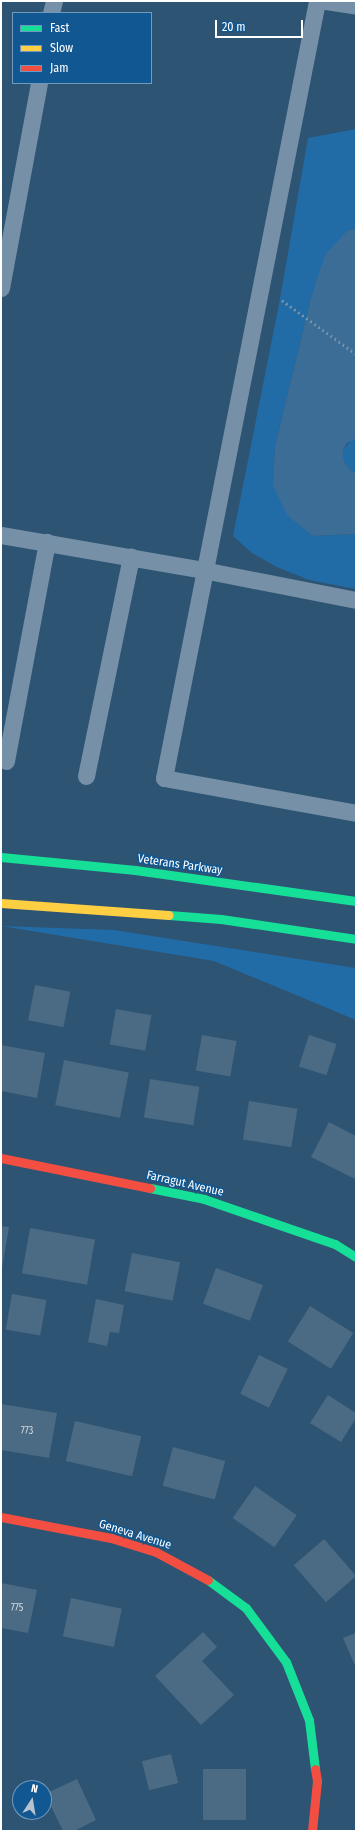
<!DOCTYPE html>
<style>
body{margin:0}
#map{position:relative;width:357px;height:1832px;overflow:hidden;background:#2e5474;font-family:"Fira Sans Condensed",sans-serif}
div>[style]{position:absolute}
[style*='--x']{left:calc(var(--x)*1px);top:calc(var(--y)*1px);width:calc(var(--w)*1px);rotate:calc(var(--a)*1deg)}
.green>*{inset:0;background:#216ca6}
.water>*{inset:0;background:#3c6d97}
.building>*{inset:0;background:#4b6a83;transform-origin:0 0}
.path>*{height:2.5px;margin-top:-1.25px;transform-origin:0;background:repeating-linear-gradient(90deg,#7590a7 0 2px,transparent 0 5px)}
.lane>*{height:17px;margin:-8.5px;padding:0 8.5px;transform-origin:8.5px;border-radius:8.5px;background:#7590a7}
.fast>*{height:9px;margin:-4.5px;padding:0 4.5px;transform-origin:4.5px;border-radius:4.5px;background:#16e098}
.slow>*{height:9px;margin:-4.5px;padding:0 4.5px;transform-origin:4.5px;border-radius:4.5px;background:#ffcf43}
.jam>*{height:9px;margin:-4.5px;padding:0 4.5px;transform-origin:4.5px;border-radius:4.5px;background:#f24e42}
span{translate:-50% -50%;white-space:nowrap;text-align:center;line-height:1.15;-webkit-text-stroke:3px #115791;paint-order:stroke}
.number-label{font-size:10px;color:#d2dae0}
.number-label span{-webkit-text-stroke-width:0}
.street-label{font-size:12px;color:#fff}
.frame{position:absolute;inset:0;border:2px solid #fff;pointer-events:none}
.legend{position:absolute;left:12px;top:12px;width:140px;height:72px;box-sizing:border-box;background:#115791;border:1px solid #709abd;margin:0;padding:5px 7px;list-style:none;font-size:12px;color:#fff}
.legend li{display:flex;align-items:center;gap:8px;height:20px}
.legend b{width:20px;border:1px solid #709abd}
.north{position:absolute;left:12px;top:1780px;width:40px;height:40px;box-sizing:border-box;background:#115791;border:1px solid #709abd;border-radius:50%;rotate:12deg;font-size:11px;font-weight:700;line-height:16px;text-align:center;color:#fff}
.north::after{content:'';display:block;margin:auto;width:14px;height:18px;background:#b6c3ce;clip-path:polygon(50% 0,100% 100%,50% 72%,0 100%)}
.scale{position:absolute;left:215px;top:20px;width:88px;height:18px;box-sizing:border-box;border:2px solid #fff;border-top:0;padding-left:5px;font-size:12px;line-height:14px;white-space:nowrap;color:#fff;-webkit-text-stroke:3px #115791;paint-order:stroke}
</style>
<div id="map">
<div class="green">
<div style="clip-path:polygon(356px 129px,356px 228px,347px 231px,311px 298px,275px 446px,273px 485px,313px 536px,356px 534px,356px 589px,309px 580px,277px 567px,252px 553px,233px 536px,280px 299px,308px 138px)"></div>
<div style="clip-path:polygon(353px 438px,356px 438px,356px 473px,351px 471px,344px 461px,343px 450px)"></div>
<div style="clip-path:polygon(1px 926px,114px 930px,356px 968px,356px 1020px,214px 961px)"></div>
</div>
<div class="water">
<div style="clip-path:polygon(356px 228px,356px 438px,347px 443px,343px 450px,344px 461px,351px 471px,356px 473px,356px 534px,313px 536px,287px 515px,273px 485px,275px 446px,311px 298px,325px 255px,347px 231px)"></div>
</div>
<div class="building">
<div style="left:35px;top:985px;width:36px;height:36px;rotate:11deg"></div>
<div style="left:116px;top:1009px;width:36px;height:36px;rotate:10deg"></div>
<div style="left:202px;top:1035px;width:35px;height:36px;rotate:10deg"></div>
<div style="left:309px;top:1035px;width:29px;height:33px;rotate:18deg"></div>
<div style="clip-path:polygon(1px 1045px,45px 1053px,37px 1098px,1px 1091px)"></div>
<div style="left:64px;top:1060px;width:66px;height:46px;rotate:11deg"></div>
<div style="left:150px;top:1079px;width:50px;height:39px;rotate:9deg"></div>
<div style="left:249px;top:1101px;width:49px;height:39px;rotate:9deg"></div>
<div style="clip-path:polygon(329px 1122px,356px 1136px,355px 1179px,311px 1157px)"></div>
<div style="clip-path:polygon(1px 1226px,9px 1227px,2px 1268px,1px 1268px)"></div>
<div style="left:30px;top:1228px;width:66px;height:46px;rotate:10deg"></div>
<div style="left:132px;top:1253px;width:49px;height:39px;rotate:11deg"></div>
<div style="left:216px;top:1268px;width:50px;height:38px;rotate:20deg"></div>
<div style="left:12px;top:1294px;width:35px;height:36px;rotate:10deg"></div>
<div style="clip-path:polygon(96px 1299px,124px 1305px,119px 1333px,110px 1332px,107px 1346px,88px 1342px)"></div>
<div style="left:310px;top:1306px;width:51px;height:42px;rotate:32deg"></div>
<div style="left:259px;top:1355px;width:32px;height:43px;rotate:26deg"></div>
<div style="clip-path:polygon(328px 1395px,356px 1413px,356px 1418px,341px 1442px,310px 1423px)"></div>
<div style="clip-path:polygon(1px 1404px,57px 1413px,49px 1458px,1px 1450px)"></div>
<div style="left:75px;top:1421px;width:68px;height:41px;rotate:13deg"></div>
<div style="left:173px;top:1447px;width:54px;height:40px;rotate:15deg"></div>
<div style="left:255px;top:1486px;width:51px;height:39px;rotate:35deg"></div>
<div style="left:324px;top:1539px;width:49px;height:40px;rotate:49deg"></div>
<div style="clip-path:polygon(1px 1583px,37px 1590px,28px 1633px,1px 1628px)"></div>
<div style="left:71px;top:1598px;width:52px;height:39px;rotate:12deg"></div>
<div style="clip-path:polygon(203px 1632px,217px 1647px,202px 1661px,234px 1695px,201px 1725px,155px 1676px)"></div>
<div style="clip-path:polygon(356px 1633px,356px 1668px,343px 1638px)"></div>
<div style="left:171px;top:1754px;width:30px;height:30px;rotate:76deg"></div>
<div style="left:203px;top:1769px;width:43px;height:51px"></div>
<div style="clip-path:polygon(77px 1779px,96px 1820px,74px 1831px,63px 1831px,45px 1794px)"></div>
</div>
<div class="path">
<div style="--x:282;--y:300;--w:92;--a:36.1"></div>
</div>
<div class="lane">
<div style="--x:317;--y:1;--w:792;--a:101.14"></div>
<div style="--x:164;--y:778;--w:195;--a:10.3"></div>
<div style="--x:326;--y:1;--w:30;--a:9"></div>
<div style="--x:51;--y:13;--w:12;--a:-76"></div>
<div style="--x:1;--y:288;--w:208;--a:-79.5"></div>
<div style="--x:1;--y:535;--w:205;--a:9.8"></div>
<div style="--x:203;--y:570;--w:156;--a:11.1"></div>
<div style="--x:6;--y:761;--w:223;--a:-79.4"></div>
<div style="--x:86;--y:776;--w:224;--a:-78.4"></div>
</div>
<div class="fast">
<div style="--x:1;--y:857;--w:135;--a:5.5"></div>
<div style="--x:135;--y:870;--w:223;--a:8"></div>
<div style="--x:169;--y:915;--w:52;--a:4.4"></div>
<div style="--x:221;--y:919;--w:136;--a:8.4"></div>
<div style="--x:150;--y:1188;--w:55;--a:11.5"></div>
<div style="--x:204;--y:1199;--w:139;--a:19"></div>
<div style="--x:335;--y:1244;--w:25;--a:32"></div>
<div style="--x:208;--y:1580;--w:47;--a:36.4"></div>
<div style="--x:246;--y:1608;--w:67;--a:53.5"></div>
<div style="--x:286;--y:1662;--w:62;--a:68.4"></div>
<div style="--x:309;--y:1720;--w:49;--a:83"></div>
</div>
<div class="slow">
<div style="--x:1;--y:903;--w:168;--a:4.1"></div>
</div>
<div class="jam">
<div style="--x:1;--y:1158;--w:152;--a:11.4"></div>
<div style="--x:1;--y:1517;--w:112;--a:10.8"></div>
<div style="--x:111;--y:1538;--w:47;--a:17.3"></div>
<div style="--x:156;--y:1552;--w:59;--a:28.3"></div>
<div style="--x:312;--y:1831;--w:50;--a:-84.3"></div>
<div style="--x:317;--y:1781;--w:12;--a:-99"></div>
</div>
<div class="number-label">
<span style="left:27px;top:1432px">773</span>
<span style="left:17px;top:1609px">775</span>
</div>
<div class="street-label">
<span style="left:180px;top:865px;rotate:8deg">Veterans Parkway</span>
<span style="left:185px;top:1184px;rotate:13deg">Farragut Avenue</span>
<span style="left:135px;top:1535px;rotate:17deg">Geneva Avenue</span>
</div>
<div class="frame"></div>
<ul class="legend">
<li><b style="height:5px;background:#16e098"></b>Fast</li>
<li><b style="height:5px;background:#ffcf43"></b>Slow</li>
<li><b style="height:5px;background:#f24e42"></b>Jam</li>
</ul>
<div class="north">N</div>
<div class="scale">20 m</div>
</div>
